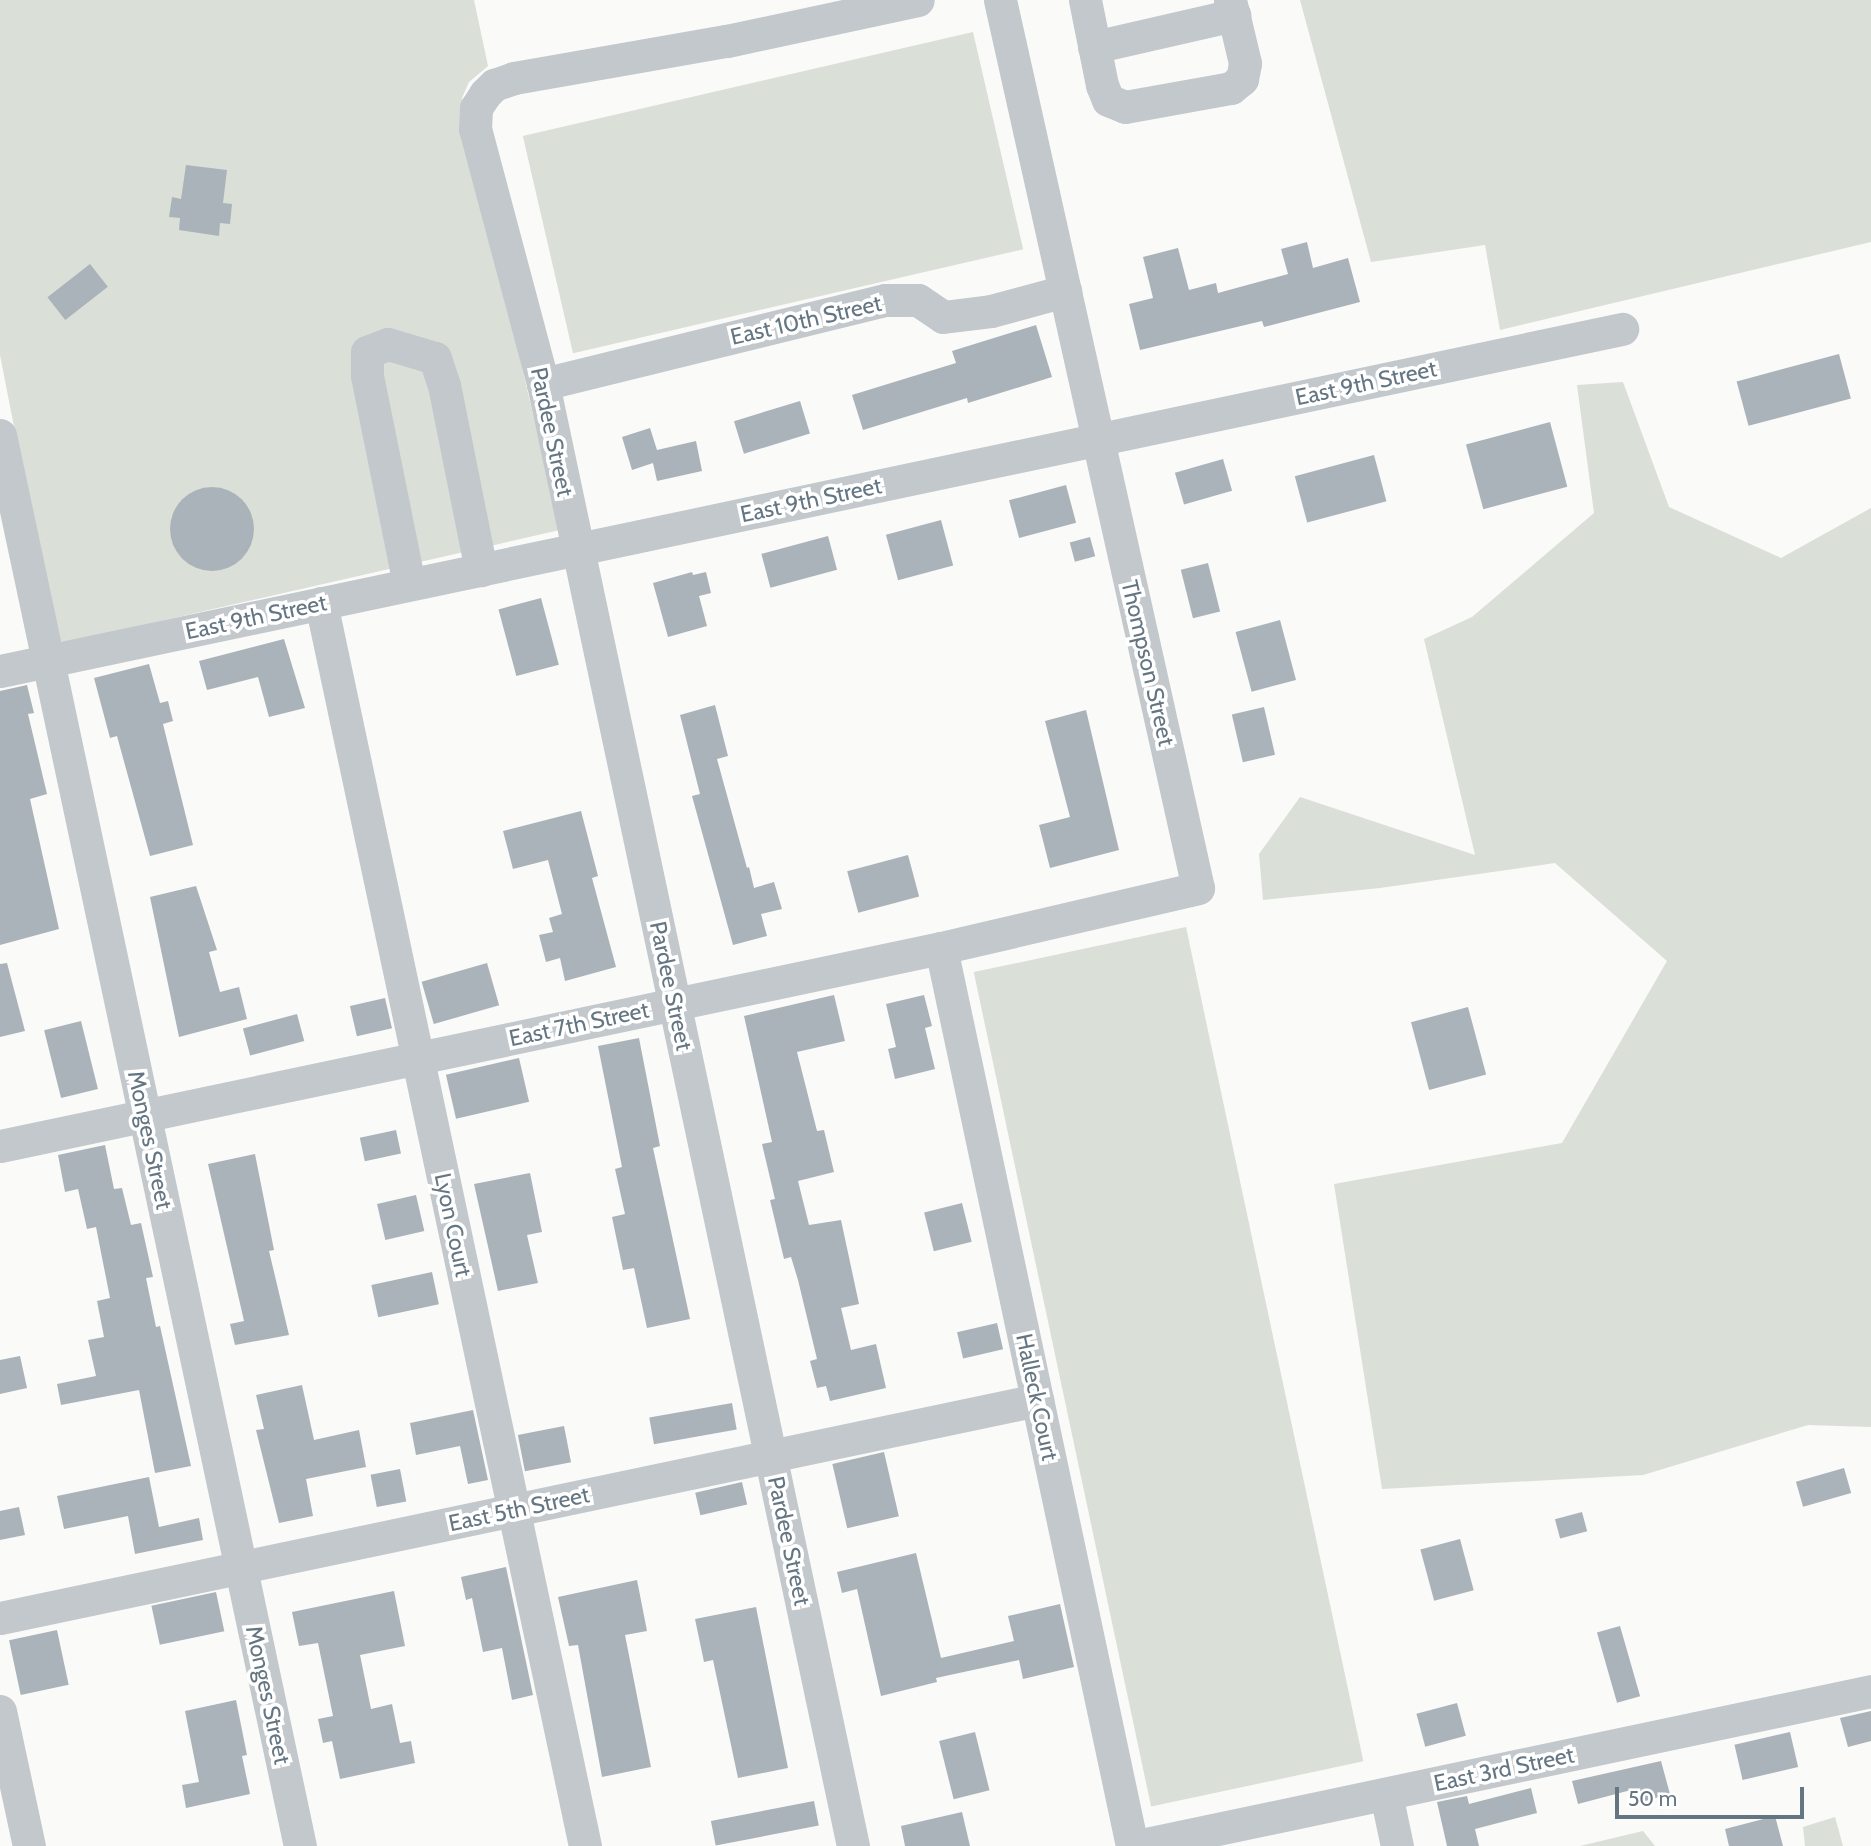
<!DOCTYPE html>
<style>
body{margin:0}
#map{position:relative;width:1871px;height:1846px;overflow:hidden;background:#fafaf8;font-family:Cabin,sans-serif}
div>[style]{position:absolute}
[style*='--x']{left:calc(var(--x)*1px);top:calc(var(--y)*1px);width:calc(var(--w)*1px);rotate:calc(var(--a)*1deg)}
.green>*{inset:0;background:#dadfd7;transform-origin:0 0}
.building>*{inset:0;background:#aab3b9;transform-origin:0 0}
.round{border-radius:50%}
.minor>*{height:33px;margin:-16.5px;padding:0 16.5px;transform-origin:16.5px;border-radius:16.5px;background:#c3c8cc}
span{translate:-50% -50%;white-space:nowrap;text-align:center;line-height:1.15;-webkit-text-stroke:7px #fff;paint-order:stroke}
.street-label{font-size:23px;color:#657683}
.scale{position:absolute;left:1615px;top:1787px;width:189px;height:32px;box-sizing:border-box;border:4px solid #657683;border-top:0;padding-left:9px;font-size:21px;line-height:24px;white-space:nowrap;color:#657683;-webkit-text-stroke:5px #fff;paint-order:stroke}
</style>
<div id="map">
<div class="green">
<div style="clip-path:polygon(0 0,474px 0,488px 66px,469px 82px,462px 98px,467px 133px,560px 530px,64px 643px,55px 637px,0 355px)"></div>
<div style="clip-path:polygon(1300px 0,1871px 0,1871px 242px,1500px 330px,1485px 245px,1371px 262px)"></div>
<div style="left:973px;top:32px;width:223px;height:462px;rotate:77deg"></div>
<div style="clip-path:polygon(1623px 382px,1669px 507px,1781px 558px,1871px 508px,1871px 1427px,1808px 1425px,1643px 1475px,1382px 1489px,1334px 1184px,1562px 1143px,1667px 961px,1555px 863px,1380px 888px,1263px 900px,1259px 854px,1300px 797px,1475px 855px,1424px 639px,1472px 617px,1594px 513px,1577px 385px)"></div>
<div style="left:1186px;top:927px;width:853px;height:217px;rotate:78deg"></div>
<div style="clip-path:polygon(1835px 1817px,1843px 1846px,1805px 1846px,1803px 1827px)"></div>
<div style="clip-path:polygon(1643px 1831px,1655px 1846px,1580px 1846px)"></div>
</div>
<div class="building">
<div style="clip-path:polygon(186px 165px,227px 170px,223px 203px,232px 204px,230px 224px,220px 223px,219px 236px,179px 230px,180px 218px,169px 217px,172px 197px,181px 199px)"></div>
<div style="clip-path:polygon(1307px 242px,1313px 268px,1348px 258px,1360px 302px,1264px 327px,1262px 321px,1140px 350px,1129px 304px,1153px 298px,1143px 257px,1178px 248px,1189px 290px,1216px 283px,1218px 293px,1288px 274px,1281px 249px)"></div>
<div style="left:90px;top:264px;width:29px;height:54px;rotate:52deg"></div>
<div style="clip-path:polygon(1036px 325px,1052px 377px,968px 403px,967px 398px,863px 430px,852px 395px,956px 363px,952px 351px)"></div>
<div style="left:1839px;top:354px;width:46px;height:106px;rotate:75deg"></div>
<div style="left:800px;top:401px;width:34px;height:69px;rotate:73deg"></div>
<div style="left:1550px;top:422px;width:67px;height:87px;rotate:75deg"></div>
<div style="clip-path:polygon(650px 428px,657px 450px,696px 441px,702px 471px,657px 481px,653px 463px,632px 470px,622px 437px)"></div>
<div style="left:1374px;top:455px;width:48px;height:82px;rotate:75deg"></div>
<div style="left:1223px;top:459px;width:33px;height:50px;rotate:74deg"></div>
<div style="left:1066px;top:485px;width:39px;height:59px;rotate:75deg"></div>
<div class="round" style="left:170px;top:487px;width:84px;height:84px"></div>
<div style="left:941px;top:520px;width:47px;height:57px;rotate:75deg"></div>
<div style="left:828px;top:536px;width:35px;height:69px;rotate:75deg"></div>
<div style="left:1090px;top:537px;width:20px;height:21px;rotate:75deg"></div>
<div style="left:1208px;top:563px;width:50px;height:28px;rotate:76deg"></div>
<div style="clip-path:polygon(692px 572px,693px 575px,706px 572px,711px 593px,699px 596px,707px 626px,668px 637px,653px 583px)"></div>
<div style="left:541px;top:598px;width:69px;height:44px;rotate:75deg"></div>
<div style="left:1280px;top:620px;width:62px;height:46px;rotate:75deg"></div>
<div style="clip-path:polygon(284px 639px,305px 708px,269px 717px,258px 677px,207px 690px,199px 661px)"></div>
<div style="clip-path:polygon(149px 664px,160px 703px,168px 701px,173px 721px,163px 724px,193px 845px,150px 856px,117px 736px,110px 738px,94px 678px)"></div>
<div style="clip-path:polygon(27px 685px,34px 713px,28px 714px,47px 794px,30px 799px,59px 929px,0 945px,0 691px)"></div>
<div style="clip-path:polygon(715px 705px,728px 756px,717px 759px,747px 868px,749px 867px,754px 888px,774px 882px,782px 909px,761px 914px,767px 936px,733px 945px,692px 796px,700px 794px,680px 715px)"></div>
<div style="left:1264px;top:707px;width:49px;height:33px;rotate:77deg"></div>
<div style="clip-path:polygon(1086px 710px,1119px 850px,1050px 868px,1039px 825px,1070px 817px,1045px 721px)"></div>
<div style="clip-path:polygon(581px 811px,598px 876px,592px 878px,616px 967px,565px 981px,560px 958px,546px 962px,539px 935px,553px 932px,549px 918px,562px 914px,548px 860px,513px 869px,503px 831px)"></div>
<div style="left:908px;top:855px;width:43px;height:63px;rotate:75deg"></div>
<div style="clip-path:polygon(196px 886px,217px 950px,209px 952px,220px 992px,239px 987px,247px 1019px,179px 1037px,150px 897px)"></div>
<div style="clip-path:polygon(7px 963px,25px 1031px,0 1037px,0 964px)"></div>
<div style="left:487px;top:963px;width:44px;height:68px;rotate:74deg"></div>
<div style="clip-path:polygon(834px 995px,845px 1041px,797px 1052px,817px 1131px,824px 1130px,834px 1172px,798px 1181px,809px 1225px,841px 1220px,859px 1304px,841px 1308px,851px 1350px,876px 1344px,886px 1388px,830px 1401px,826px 1386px,817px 1388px,810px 1361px,817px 1359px,798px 1280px,791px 1257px,784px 1259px,770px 1200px,775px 1199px,762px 1144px,772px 1142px,744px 1016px)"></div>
<div style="clip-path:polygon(924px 995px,932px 1026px,925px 1028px,935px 1069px,895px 1079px,888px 1049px,896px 1047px,886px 1004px)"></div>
<div style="left:385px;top:998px;width:31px;height:36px;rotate:77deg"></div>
<div style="left:1468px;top:1007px;width:70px;height:59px;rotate:75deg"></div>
<div style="left:297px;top:1014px;width:28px;height:56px;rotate:75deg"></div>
<div style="left:81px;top:1021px;width:70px;height:38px;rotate:76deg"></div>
<div style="clip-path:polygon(639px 1038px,660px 1146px,653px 1148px,690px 1319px,647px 1328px,634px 1268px,623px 1270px,612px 1217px,625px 1214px,615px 1169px,622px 1167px,598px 1046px)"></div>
<div style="left:519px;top:1058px;width:45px;height:75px;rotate:77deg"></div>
<div style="left:396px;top:1130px;width:24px;height:37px;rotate:78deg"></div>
<div style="clip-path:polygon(105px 1145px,114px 1189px,122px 1188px,131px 1225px,141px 1223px,153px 1277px,146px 1278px,156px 1327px,160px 1326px,191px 1466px,155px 1473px,139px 1390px,61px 1405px,57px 1384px,96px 1376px,88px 1340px,104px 1337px,97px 1301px,110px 1298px,96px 1227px,87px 1229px,78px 1189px,65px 1192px,58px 1155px)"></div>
<div style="clip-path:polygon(255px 1154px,274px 1250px,269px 1251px,289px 1335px,235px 1345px,230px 1324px,244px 1321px,208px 1164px)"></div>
<div style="clip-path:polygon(530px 1173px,542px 1232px,527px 1235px,538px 1283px,498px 1291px,474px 1184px)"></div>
<div style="left:416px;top:1195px;width:37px;height:40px;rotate:77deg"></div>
<div style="left:962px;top:1203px;width:40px;height:39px;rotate:76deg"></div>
<div style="left:432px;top:1272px;width:33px;height:62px;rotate:78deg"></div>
<div style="left:997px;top:1323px;width:27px;height:41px;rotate:77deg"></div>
<div style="clip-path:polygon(20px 1356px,27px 1388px,0 1394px,0 1360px)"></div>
<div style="clip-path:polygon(302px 1385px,314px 1440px,359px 1430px,366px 1467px,306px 1479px,313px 1516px,279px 1523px,256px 1430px,264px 1429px,256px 1395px)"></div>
<div style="left:732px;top:1403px;width:27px;height:84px;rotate:80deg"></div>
<div style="clip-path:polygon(473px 1410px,488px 1480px,468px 1484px,460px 1446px,416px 1455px,410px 1423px)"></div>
<div style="left:564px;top:1426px;width:37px;height:47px;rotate:79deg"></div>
<div style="left:884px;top:1452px;width:66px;height:53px;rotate:77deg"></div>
<div style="left:1844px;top:1468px;width:26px;height:50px;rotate:74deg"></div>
<div style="left:400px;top:1469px;width:33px;height:30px;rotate:79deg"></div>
<div style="clip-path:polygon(149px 1477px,159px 1527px,199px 1518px,203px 1540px,135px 1554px,128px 1516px,64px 1529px,57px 1496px)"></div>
<div style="left:742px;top:1482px;width:23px;height:48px;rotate:77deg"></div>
<div style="clip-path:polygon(19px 1507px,25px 1535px,0 1540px,0 1511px)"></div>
<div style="left:1582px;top:1512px;width:20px;height:28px;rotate:75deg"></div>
<div style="left:1460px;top:1539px;width:53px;height:41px;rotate:75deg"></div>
<div style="clip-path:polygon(916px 1553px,941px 1658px,1014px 1641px,1008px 1616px,1060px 1604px,1074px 1667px,1023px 1679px,1019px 1660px,936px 1678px,937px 1682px,881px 1696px,857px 1589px,842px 1593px,837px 1572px)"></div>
<div style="clip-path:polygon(506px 1567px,533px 1695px,512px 1700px,502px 1648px,483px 1652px,472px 1598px,466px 1600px,461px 1577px)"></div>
<div style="clip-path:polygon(637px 1580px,647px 1631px,625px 1635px,651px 1767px,602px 1777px,578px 1645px,569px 1646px,558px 1597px)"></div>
<div style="clip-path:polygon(394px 1591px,405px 1646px,360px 1655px,371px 1709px,392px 1704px,400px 1743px,411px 1741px,415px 1763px,340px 1779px,332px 1741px,323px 1743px,318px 1719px,333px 1716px,318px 1643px,299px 1646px,292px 1612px)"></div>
<div style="left:216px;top:1592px;width:40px;height:66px;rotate:78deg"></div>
<div style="clip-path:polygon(756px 1607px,788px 1768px,738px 1778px,713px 1660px,704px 1662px,695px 1619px)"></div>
<div style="left:1620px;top:1626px;width:73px;height:24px;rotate:74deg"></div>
<div style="left:57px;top:1630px;width:56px;height:49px;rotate:78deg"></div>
<div style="clip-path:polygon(236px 1700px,247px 1755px,242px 1756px,250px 1794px,186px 1808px,182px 1785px,199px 1782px,185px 1711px)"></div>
<div style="left:1457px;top:1703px;width:34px;height:42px;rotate:75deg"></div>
<div style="clip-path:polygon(1871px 1711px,1871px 1741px,1848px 1747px,1840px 1718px)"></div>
<div style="left:975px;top:1732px;width:60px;height:37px;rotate:76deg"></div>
<div style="left:1790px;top:1732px;width:36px;height:57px;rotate:77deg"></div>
<div style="clip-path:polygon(1661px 1761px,1670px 1794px,1635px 1804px,1631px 1790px,1578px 1804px,1572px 1781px)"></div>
<div style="clip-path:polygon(1531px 1788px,1537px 1813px,1475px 1829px,1479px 1846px,1447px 1846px,1437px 1802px,1467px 1796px,1469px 1804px)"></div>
<div style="left:814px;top:1801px;width:25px;height:105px;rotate:79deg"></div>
<div style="clip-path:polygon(962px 1812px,970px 1846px,905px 1846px,901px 1826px)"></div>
<div style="clip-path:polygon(1775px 1816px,1783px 1846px,1729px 1846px,1725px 1829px)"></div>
</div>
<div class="minor">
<div style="--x:1085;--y:0;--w:87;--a:78.7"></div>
<div style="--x:1102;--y:85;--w:16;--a:68"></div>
<div style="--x:1108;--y:100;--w:18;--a:22"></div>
<div style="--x:1125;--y:107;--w:108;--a:-10.2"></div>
<div style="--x:1231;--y:88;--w:14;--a:-39"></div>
<div style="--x:1242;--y:79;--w:16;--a:-79"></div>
<div style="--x:1245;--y:63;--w:65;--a:-103.4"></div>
<div style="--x:1094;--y:47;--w:144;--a:-12.9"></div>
<div style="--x:543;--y:384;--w:352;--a:-13.8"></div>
<div style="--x:885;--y:300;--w:33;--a:0"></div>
<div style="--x:918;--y:300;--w:30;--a:34"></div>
<div style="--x:943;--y:317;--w:48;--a:-7.1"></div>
<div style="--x:991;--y:311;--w:77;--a:-15.1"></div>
<div style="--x:0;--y:435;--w:1443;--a:78"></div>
<div style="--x:409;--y:584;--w:213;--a:-101.4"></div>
<div style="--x:367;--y:375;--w:23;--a:-90"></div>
<div style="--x:367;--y:352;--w:22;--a:-21"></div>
<div style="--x:388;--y:344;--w:49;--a:16.6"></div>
<div style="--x:435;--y:358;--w:28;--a:72"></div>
<div style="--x:444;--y:385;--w:189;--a:78.7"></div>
<div style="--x:321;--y:603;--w:1271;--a:78.01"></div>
<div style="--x:0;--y:671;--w:1658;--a:-11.91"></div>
<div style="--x:941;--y:948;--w:918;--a:77.99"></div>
<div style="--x:0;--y:1146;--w:962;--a:-11.88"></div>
<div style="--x:941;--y:948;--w:264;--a:-13.1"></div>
<div style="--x:1198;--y:888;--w:910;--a:-102.57"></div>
<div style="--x:0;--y:1618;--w:1060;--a:-11.87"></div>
<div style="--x:0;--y:1711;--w:138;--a:77.9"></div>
<div style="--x:1386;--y:1794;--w:53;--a:78.1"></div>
<div style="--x:853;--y:1846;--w:1495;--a:-101.97"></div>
<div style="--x:543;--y:384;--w:264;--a:-104.9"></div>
<div style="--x:475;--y:129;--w:21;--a:-87"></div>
<div style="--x:476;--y:108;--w:17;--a:-57"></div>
<div style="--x:485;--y:94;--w:13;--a:-45"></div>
<div style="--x:494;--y:85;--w:21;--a:-19"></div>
<div style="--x:514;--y:78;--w:216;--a:-9.9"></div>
<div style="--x:727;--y:41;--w:195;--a:-12.1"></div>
<div style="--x:1137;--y:1846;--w:750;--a:-11.92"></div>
</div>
<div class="street-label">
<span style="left:806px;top:320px;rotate:-13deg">East 10th Street</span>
<span style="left:1366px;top:383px;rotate:-12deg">East 9th Street</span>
<span style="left:552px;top:432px;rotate:78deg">Pardee Street</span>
<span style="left:811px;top:500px;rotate:-12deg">East 9th Street</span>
<span style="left:256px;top:617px;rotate:-12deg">East 9th Street</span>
<span style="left:1148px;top:663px;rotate:77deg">Thompson Street</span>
<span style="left:671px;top:986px;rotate:78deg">Pardee Street</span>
<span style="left:579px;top:1024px;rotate:-12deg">East 7th Street</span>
<span style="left:150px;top:1140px;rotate:78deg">Monges Street</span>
<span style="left:453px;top:1225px;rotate:78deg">Lyon Court</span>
<span style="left:1037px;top:1397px;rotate:78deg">Halleck Court</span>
<span style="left:519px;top:1509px;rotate:-12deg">East 5th Street</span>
<span style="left:789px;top:1541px;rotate:78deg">Pardee Street</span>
<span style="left:268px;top:1695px;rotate:78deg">Monges Street</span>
<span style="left:1504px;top:1769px;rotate:-12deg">East 3rd Street</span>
</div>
<div class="scale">50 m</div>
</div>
